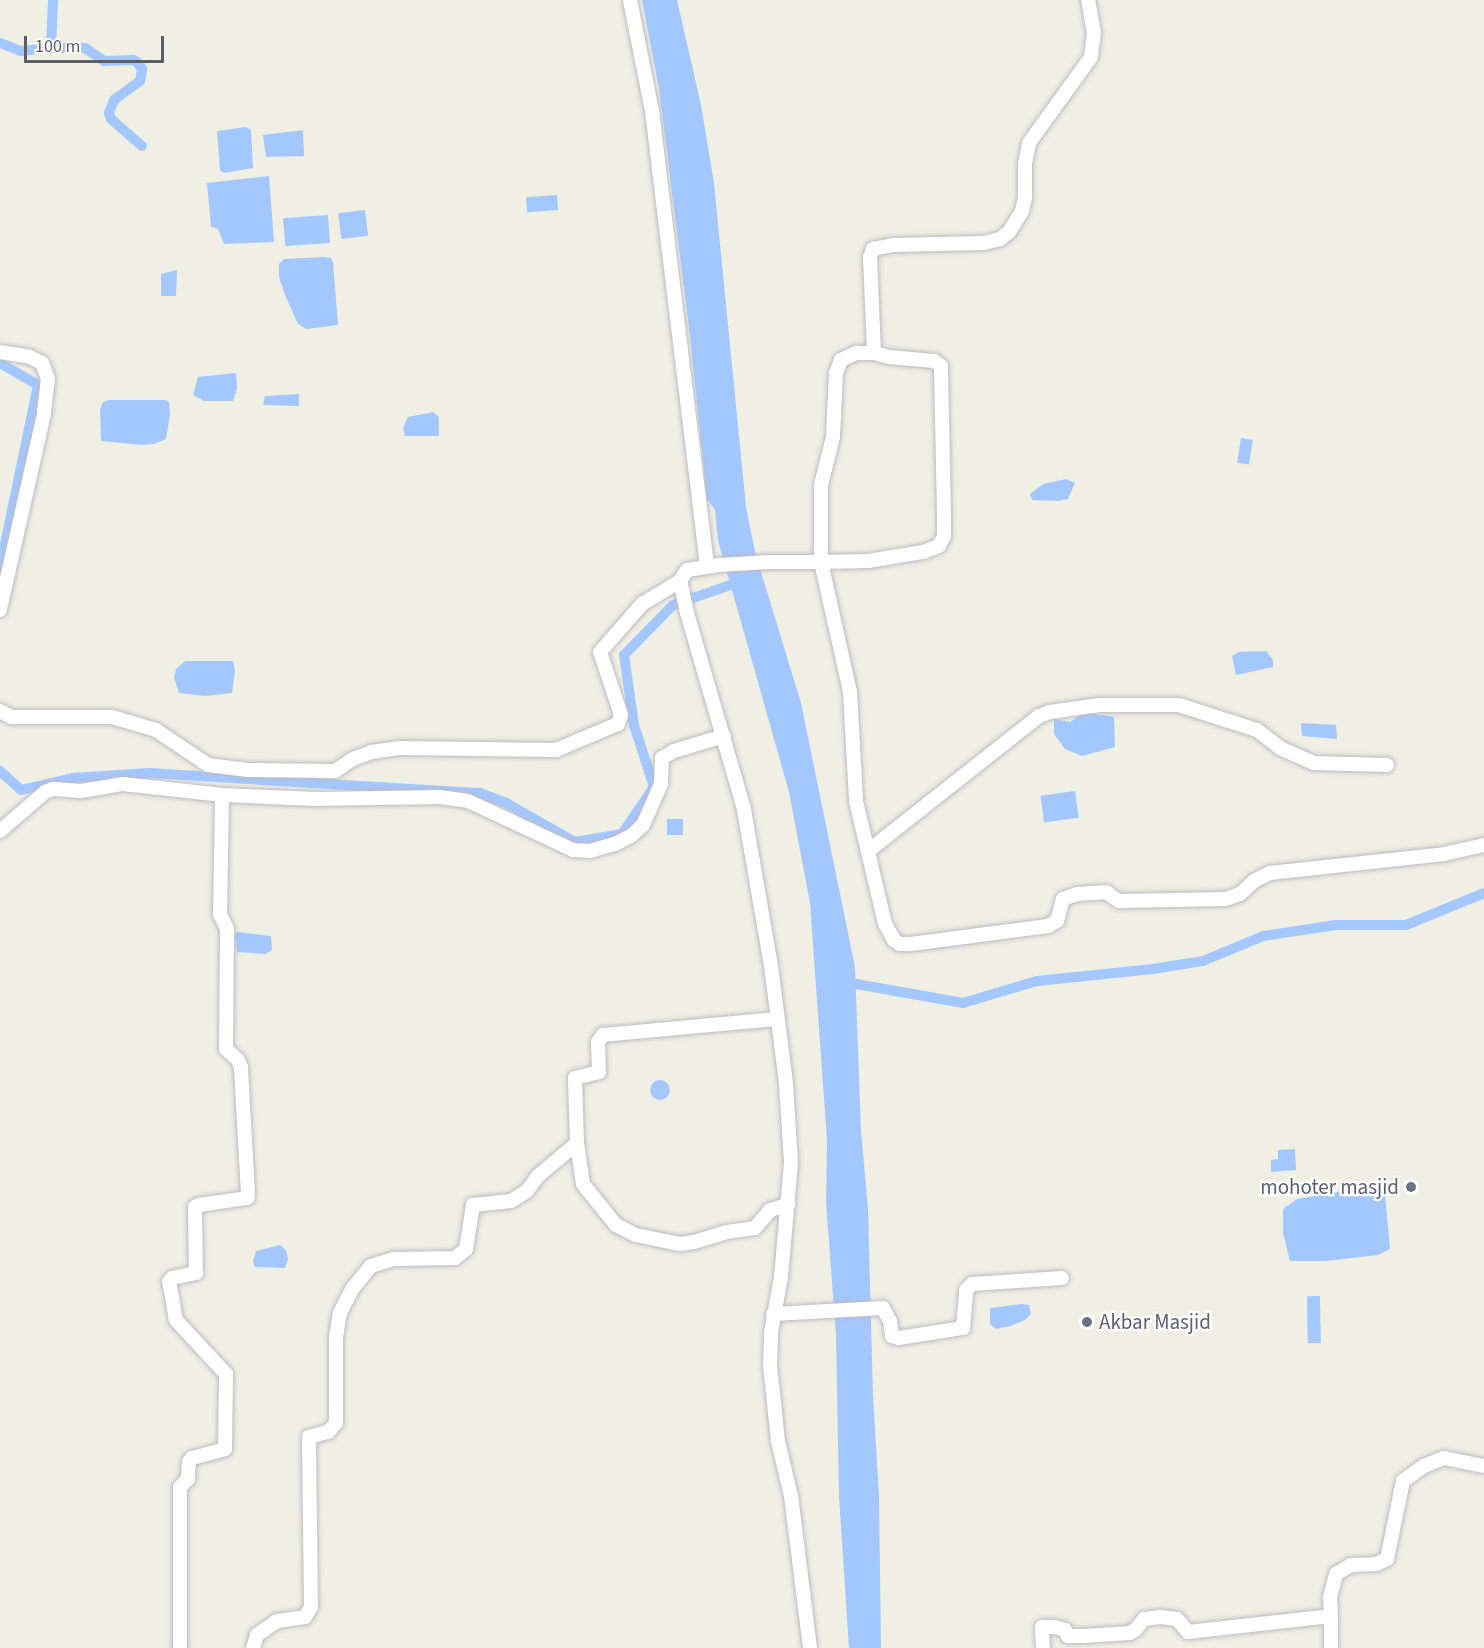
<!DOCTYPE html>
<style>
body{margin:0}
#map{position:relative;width:1484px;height:1648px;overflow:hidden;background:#efefe4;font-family:"Source Sans 3",sans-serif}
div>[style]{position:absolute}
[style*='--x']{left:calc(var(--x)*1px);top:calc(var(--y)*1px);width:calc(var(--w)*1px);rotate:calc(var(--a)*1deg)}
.water>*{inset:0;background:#a4c7ff;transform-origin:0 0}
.round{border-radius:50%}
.canal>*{height:10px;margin:-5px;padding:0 5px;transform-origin:5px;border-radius:5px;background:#a4c7ff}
.roads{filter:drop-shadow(0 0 2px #bbbcc3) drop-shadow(0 0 2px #bbbcc3)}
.minor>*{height:14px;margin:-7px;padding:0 7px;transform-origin:7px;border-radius:7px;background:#fff}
.dots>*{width:16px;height:16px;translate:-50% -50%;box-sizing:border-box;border:3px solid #fff;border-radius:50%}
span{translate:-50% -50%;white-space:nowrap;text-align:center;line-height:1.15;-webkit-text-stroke:4.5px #fff;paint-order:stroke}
.worship-label{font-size:21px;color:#5b616d}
.right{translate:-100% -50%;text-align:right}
.left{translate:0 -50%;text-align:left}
.scale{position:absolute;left:24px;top:36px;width:140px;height:27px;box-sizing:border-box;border:3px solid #5c5e65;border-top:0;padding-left:8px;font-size:18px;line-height:21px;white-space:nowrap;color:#5c5e65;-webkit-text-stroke:4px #fff;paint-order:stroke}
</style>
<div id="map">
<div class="water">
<div style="clip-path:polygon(642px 0,677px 0,701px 105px,714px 183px,746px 507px,755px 552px,801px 703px,855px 967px,861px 1131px,868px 1208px,873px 1397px,879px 1496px,881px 1648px,849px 1648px,839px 1497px,836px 1335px,826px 1203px,827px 1140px,810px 903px,789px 792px,718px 541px,715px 510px,707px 499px,689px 328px,659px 89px)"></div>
<div style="clip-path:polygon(246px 127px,251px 130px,253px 168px,224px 173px,220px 170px,217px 131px)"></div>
<div style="clip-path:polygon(303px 130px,304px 156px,266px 157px,263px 135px)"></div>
<div style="clip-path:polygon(269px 176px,274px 242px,224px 244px,218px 229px,211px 227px,207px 183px)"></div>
<div style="left:557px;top:195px;width:15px;height:31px;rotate:86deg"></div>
<div style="left:365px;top:210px;width:26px;height:27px;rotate:83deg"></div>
<div style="left:328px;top:215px;width:28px;height:45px;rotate:86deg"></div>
<div style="clip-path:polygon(324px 257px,331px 258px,333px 262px,338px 325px,306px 329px,298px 324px,285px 295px,279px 277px,279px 264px,284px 259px)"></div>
<div style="clip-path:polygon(177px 270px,176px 296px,161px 296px,161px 274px)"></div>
<div style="clip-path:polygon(236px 373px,237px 389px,233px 401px,204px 401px,193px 395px,198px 377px)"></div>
<div style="clip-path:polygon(299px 394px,299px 406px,263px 405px,265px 396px)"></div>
<div style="clip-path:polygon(109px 400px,165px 400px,169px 402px,170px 414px,166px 439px,154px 444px,141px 445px,101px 441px,100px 410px,103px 402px)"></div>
<div style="clip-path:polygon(433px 412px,439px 417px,439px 436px,405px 436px,403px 428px,408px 417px)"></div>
<div style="left:1241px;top:438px;width:12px;height:25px;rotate:9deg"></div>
<div style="clip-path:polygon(1066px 479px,1075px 483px,1068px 499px,1058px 501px,1032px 500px,1030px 494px,1043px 484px)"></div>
<div style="clip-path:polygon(1266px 651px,1273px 660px,1273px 667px,1236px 675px,1232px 656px,1239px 652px)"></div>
<div style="clip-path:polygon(185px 661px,233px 661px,235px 671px,232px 693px,205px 696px,179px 693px,174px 678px,176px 669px)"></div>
<div style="clip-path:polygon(1085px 712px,1114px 717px,1115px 747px,1082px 756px,1065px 749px,1054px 734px,1054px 719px,1070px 722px)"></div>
<div style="clip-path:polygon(1301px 723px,1336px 725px,1337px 739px,1302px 736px)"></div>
<div style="left:1075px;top:791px;width:27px;height:35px;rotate:82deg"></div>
<div style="left:667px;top:819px;width:16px;height:16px"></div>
<div style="clip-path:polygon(237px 932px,271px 936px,272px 950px,266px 954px,237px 952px,235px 936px)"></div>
<div class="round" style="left:650px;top:1080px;width:20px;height:20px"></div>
<div style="clip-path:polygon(1295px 1149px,1296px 1170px,1271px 1172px,1271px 1160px,1278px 1159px,1278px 1150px)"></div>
<div style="clip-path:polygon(1384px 1184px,1390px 1249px,1378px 1255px,1326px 1261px,1290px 1261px,1283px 1233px,1283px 1209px,1297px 1199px)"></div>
<div style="clip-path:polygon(280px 1245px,286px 1250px,288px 1259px,285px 1268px,255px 1267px,253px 1261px,256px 1251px)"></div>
<div style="left:1320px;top:1296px;width:47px;height:13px;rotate:89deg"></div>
<div style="clip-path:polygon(1022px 1304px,1029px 1305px,1031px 1314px,1025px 1320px,1011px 1326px,996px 1329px,990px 1324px,990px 1308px)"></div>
</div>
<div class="canal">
<div style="--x:0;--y:43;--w:22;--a:21"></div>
<div style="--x:21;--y:51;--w:30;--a:-6"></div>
<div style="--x:51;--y:48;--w:48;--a:-87.6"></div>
<div style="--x:51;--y:48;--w:34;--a:0"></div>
<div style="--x:85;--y:48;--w:23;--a:34"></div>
<div style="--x:104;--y:61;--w:29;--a:-2"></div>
<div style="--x:133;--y:60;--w:4;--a:27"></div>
<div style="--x:137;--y:62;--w:9;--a:54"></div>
<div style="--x:142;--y:69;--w:12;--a:99"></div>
<div style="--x:140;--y:81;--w:32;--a:144"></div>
<div style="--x:114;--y:100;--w:14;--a:111"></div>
<div style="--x:109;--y:113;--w:6;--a:72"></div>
<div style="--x:111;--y:119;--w:41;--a:41.1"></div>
<div style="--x:0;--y:363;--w:44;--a:30.1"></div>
<div style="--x:38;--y:385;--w:188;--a:101.7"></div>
<div style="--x:0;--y:771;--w:28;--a:42"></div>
<div style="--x:21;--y:790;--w:53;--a:-13"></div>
<div style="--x:73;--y:778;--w:76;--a:-3.8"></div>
<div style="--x:149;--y:773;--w:332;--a:3.5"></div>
<div style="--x:480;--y:793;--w:30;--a:21"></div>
<div style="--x:508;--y:804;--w:77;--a:29.6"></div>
<div style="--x:575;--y:842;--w:48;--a:-9.7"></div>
<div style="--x:622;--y:834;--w:57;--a:-55.8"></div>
<div style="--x:654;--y:787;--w:65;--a:-107.9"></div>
<div style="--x:634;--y:725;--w:71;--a:-98.1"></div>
<div style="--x:624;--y:655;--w:70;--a:-45.6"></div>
<div style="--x:673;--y:605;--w:73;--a:-19.2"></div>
<div style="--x:845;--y:982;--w:120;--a:10.1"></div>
<div style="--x:963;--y:1003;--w:77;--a:-16.6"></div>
<div style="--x:1037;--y:981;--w:117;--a:-5.9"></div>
<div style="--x:1153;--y:969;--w:51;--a:-9.1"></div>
<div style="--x:1203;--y:961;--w:65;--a:-22.6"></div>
<div style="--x:1263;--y:936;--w:74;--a:-8.6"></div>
<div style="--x:1336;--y:925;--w:70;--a:0"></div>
<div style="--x:1406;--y:925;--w:84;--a:-22.3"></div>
</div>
<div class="roads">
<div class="minor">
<div style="--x:630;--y:0;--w:113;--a:78.8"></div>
<div style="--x:652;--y:111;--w:459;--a:83.1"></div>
<div style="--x:0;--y:352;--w:30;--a:9"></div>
<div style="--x:30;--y:357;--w:13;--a:27"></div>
<div style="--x:42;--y:363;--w:17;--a:69"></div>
<div style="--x:48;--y:379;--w:35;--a:97"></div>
<div style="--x:44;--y:414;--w:201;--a:102.7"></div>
<div style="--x:874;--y:353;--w:96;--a:-92.4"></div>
<div style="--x:870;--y:257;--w:9;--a:-69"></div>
<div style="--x:873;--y:249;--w:21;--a:-11"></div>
<div style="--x:894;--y:245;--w:90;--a:-1.3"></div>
<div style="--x:984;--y:243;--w:16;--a:-14"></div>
<div style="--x:1000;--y:239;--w:11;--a:-38"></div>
<div style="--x:1009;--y:232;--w:25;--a:-58"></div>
<div style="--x:1022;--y:211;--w:13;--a:-77"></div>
<div style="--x:1025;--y:198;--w:34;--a:-90"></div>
<div style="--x:1025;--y:164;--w:21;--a:-79"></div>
<div style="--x:1029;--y:143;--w:106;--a:-54.2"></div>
<div style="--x:1091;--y:57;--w:24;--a:-83"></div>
<div style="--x:1094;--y:33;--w:34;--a:-100"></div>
<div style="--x:0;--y:711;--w:13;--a:27"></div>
<div style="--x:12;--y:717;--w:100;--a:0"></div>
<div style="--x:112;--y:717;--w:46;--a:16.5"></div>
<div style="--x:156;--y:730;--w:63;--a:33.9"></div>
<div style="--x:208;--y:765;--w:40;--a:7.1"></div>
<div style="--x:248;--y:770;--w:87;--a:0.7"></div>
<div style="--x:335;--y:771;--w:22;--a:-34"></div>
<div style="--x:353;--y:759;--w:19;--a:-21"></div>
<div style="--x:371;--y:752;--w:28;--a:-8"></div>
<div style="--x:399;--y:748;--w:157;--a:0.7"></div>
<div style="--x:556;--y:750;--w:67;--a:-22.8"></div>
<div style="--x:618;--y:724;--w:9;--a:-72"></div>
<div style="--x:621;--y:715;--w:66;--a:-108.4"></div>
<div style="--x:600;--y:652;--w:64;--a:-48.8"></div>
<div style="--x:642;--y:604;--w:44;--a:-31.2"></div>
<div style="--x:0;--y:831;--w:60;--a:-40.9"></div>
<div style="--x:45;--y:792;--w:9;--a:-21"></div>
<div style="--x:53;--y:789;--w:28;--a:4"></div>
<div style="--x:81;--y:791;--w:43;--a:-9.5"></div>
<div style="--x:123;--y:784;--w:100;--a:6.3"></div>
<div style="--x:222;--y:795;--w:94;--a:2.4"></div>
<div style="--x:316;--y:799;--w:124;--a:-0.9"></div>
<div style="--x:440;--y:797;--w:28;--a:8"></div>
<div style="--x:468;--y:801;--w:116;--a:25"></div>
<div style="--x:573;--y:850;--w:17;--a:3"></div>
<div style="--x:590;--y:851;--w:26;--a:-16"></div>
<div style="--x:615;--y:844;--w:18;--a:-27"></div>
<div style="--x:631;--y:836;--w:16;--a:-43"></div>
<div style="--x:643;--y:825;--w:45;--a:-66.3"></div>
<div style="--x:661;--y:784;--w:26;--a:-88"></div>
<div style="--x:662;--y:758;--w:14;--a:-30"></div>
<div style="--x:674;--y:751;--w:52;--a:-16.7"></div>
<div style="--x:868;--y:851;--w:218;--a:-38.3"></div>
<div style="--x:1039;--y:716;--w:12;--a:-20"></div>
<div style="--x:1050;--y:712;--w:50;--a:-8"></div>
<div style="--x:1100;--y:705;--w:79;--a:0"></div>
<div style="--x:1179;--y:705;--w:82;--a:17.8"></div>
<div style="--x:1257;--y:730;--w:29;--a:38"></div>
<div style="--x:1280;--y:748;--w:37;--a:24"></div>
<div style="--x:1314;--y:763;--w:73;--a:1.6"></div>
<div style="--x:577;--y:1143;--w:65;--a:-91.8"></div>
<div style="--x:575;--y:1078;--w:25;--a:-14"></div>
<div style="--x:599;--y:1072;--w:30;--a:-92"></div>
<div style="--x:598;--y:1042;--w:9;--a:-54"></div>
<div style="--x:603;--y:1035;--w:175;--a:-5.3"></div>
<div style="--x:773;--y:1314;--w:110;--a:-3.1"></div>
<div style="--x:883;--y:1308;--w:15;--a:62"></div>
<div style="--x:890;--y:1321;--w:15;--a:82"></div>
<div style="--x:892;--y:1336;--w:7;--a:16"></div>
<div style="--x:899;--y:1338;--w:65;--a:-8.9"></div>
<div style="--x:963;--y:1328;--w:38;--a:-85"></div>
<div style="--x:966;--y:1290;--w:8;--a:-45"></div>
<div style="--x:972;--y:1284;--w:90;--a:-3.8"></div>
<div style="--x:1331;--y:1616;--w:32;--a:90"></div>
<div style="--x:180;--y:1648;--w:161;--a:-90"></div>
<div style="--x:180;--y:1487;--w:11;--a:-45"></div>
<div style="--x:188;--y:1479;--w:17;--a:-87"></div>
<div style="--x:189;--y:1462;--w:5;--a:-53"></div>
<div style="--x:192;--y:1458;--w:34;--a:-15"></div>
<div style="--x:225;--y:1449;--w:75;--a:-89.2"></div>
<div style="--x:226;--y:1374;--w:74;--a:-132.8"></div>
<div style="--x:176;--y:1320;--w:39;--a:-100"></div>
<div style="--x:169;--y:1282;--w:5;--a:-53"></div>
<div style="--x:172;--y:1278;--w:25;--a:-12"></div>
<div style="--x:196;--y:1273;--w:66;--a:-90.9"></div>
<div style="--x:195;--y:1207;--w:4;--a:-27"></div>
<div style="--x:199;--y:1205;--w:49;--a:-8.3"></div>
<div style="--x:247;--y:1198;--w:4;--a:-76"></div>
<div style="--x:248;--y:1194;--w:127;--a:-93.2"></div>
<div style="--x:241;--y:1067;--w:8;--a:-113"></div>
<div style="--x:238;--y:1060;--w:16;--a:-137"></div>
<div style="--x:226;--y:1049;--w:120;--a:-89.5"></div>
<div style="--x:227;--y:929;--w:17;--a:-115"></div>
<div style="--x:220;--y:914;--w:119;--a:-89"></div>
<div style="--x:253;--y:1648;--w:14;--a:-73"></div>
<div style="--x:257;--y:1635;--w:24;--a:-35"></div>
<div style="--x:277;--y:1621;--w:28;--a:-8"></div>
<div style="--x:305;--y:1617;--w:12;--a:-59"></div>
<div style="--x:311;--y:1607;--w:170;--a:-90.7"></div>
<div style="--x:309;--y:1437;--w:20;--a:-15"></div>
<div style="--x:328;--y:1432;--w:12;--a:-48"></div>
<div style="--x:336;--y:1423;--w:86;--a:-90"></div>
<div style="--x:336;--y:1337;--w:24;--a:-81"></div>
<div style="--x:340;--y:1313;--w:28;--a:-63"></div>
<div style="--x:353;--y:1288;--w:28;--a:-51"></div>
<div style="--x:371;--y:1266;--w:24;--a:-17"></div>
<div style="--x:394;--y:1259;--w:61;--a:-0.9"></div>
<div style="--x:455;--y:1258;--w:14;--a:-39"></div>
<div style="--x:466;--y:1249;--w:45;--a:-81"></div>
<div style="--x:473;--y:1205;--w:38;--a:-6"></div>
<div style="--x:511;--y:1201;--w:19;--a:-32"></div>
<div style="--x:527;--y:1191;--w:19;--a:-54"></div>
<div style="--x:538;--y:1176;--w:51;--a:-40.2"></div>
<div style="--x:577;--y:1143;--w:41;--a:81.7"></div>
<div style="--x:583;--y:1184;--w:53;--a:51.2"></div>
<div style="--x:616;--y:1225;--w:22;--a:27"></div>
<div style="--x:636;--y:1235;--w:45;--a:11.6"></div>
<div style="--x:680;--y:1244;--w:14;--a:-8"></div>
<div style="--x:694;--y:1242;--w:34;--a:-17"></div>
<div style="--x:727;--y:1232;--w:28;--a:-8"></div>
<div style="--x:755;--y:1228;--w:23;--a:-50"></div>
<div style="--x:770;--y:1210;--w:19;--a:-16"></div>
<div style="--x:810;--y:1648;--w:153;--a:-97.1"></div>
<div style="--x:791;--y:1496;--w:57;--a:-103.3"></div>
<div style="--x:778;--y:1441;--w:76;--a:-96"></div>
<div style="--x:770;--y:1365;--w:33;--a:-88"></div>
<div style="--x:771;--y:1332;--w:56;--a:-79.7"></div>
<div style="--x:781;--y:1277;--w:114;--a:-85"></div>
<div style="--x:791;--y:1163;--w:80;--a:-93.6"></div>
<div style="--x:786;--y:1083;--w:118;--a:-97.3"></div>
<div style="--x:771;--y:966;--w:159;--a:-99.8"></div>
<div style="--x:744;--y:809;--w:204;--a:-106.2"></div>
<div style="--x:687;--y:613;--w:33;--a:-102"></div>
<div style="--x:680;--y:581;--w:13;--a:-58"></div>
<div style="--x:687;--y:570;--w:33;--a:-9"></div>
<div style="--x:720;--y:565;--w:49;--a:-3.5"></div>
<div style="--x:769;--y:562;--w:52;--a:0"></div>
<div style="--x:821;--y:562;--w:47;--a:-1.2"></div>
<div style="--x:868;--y:561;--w:56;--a:-9.3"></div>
<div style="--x:923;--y:552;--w:17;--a:-21"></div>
<div style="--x:939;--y:546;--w:11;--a:-63"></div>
<div style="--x:944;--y:536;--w:22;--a:-90"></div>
<div style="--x:944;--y:514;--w:148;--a:-91.2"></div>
<div style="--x:941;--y:366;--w:9;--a:-144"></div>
<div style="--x:934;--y:361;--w:45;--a:-174.9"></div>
<div style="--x:889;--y:357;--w:16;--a:-165"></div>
<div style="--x:874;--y:353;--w:18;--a:180"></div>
<div style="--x:856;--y:353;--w:17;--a:155"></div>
<div style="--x:841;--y:360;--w:14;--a:111"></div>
<div style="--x:836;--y:373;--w:64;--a:92.7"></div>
<div style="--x:833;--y:437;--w:49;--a:104"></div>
<div style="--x:821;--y:485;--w:77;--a:90"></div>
<div style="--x:821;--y:562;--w:133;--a:77.4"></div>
<div style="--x:850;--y:692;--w:109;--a:86.8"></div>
<div style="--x:856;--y:801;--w:126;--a:76.7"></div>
<div style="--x:885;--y:924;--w:18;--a:61"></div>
<div style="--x:894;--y:940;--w:7;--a:34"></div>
<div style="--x:900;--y:944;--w:11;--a:0"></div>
<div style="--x:911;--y:944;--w:138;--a:-7.5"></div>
<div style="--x:1048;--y:926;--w:10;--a:-29"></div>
<div style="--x:1057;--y:921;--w:23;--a:-75"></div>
<div style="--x:1063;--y:899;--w:15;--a:-20"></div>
<div style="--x:1077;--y:894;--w:29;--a:-4"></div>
<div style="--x:1106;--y:892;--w:16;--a:35"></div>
<div style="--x:1119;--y:901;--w:107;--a:-1.1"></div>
<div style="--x:1226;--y:899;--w:15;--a:-20"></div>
<div style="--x:1240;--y:894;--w:19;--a:-43"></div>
<div style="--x:1254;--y:881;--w:18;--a:-27"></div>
<div style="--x:1270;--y:873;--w:175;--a:-6.2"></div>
<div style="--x:1444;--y:854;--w:41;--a:-12.7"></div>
<div style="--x:1043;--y:1648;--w:21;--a:-93"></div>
<div style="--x:1042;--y:1627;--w:12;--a:0"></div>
<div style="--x:1054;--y:1627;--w:11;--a:15"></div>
<div style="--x:1065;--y:1630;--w:7;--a:63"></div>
<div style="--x:1068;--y:1636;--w:15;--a:0"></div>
<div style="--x:1083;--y:1636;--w:47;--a:-3.7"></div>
<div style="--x:1130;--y:1633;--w:7;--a:-34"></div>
<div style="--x:1136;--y:1629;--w:13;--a:-51"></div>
<div style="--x:1144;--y:1619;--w:17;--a:-7"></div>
<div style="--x:1161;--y:1617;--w:16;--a:7"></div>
<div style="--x:1177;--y:1619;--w:17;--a:50"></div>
<div style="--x:1188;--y:1632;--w:144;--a:-6.4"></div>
<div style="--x:1331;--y:1616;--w:19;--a:-93"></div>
<div style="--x:1330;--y:1597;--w:24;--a:-75"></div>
<div style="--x:1336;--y:1574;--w:17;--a:-31"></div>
<div style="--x:1351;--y:1565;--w:25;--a:-2"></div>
<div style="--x:1376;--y:1564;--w:12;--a:-24"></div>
<div style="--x:1387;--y:1559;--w:80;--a:-78.4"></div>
<div style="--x:1403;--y:1481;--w:26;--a:-36"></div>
<div style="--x:1424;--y:1466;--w:22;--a:-22"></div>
<div style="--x:1444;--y:1458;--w:41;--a:11.3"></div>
</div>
</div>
<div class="dots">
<div style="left:1411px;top:1187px;background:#6b7280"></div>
<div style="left:1087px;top:1322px;background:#6b7280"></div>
</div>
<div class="worship-label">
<span class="right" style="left:1399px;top:1187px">mohoter masjid</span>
<span class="left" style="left:1099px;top:1322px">Akbar Masjid</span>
</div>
<div class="scale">100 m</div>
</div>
